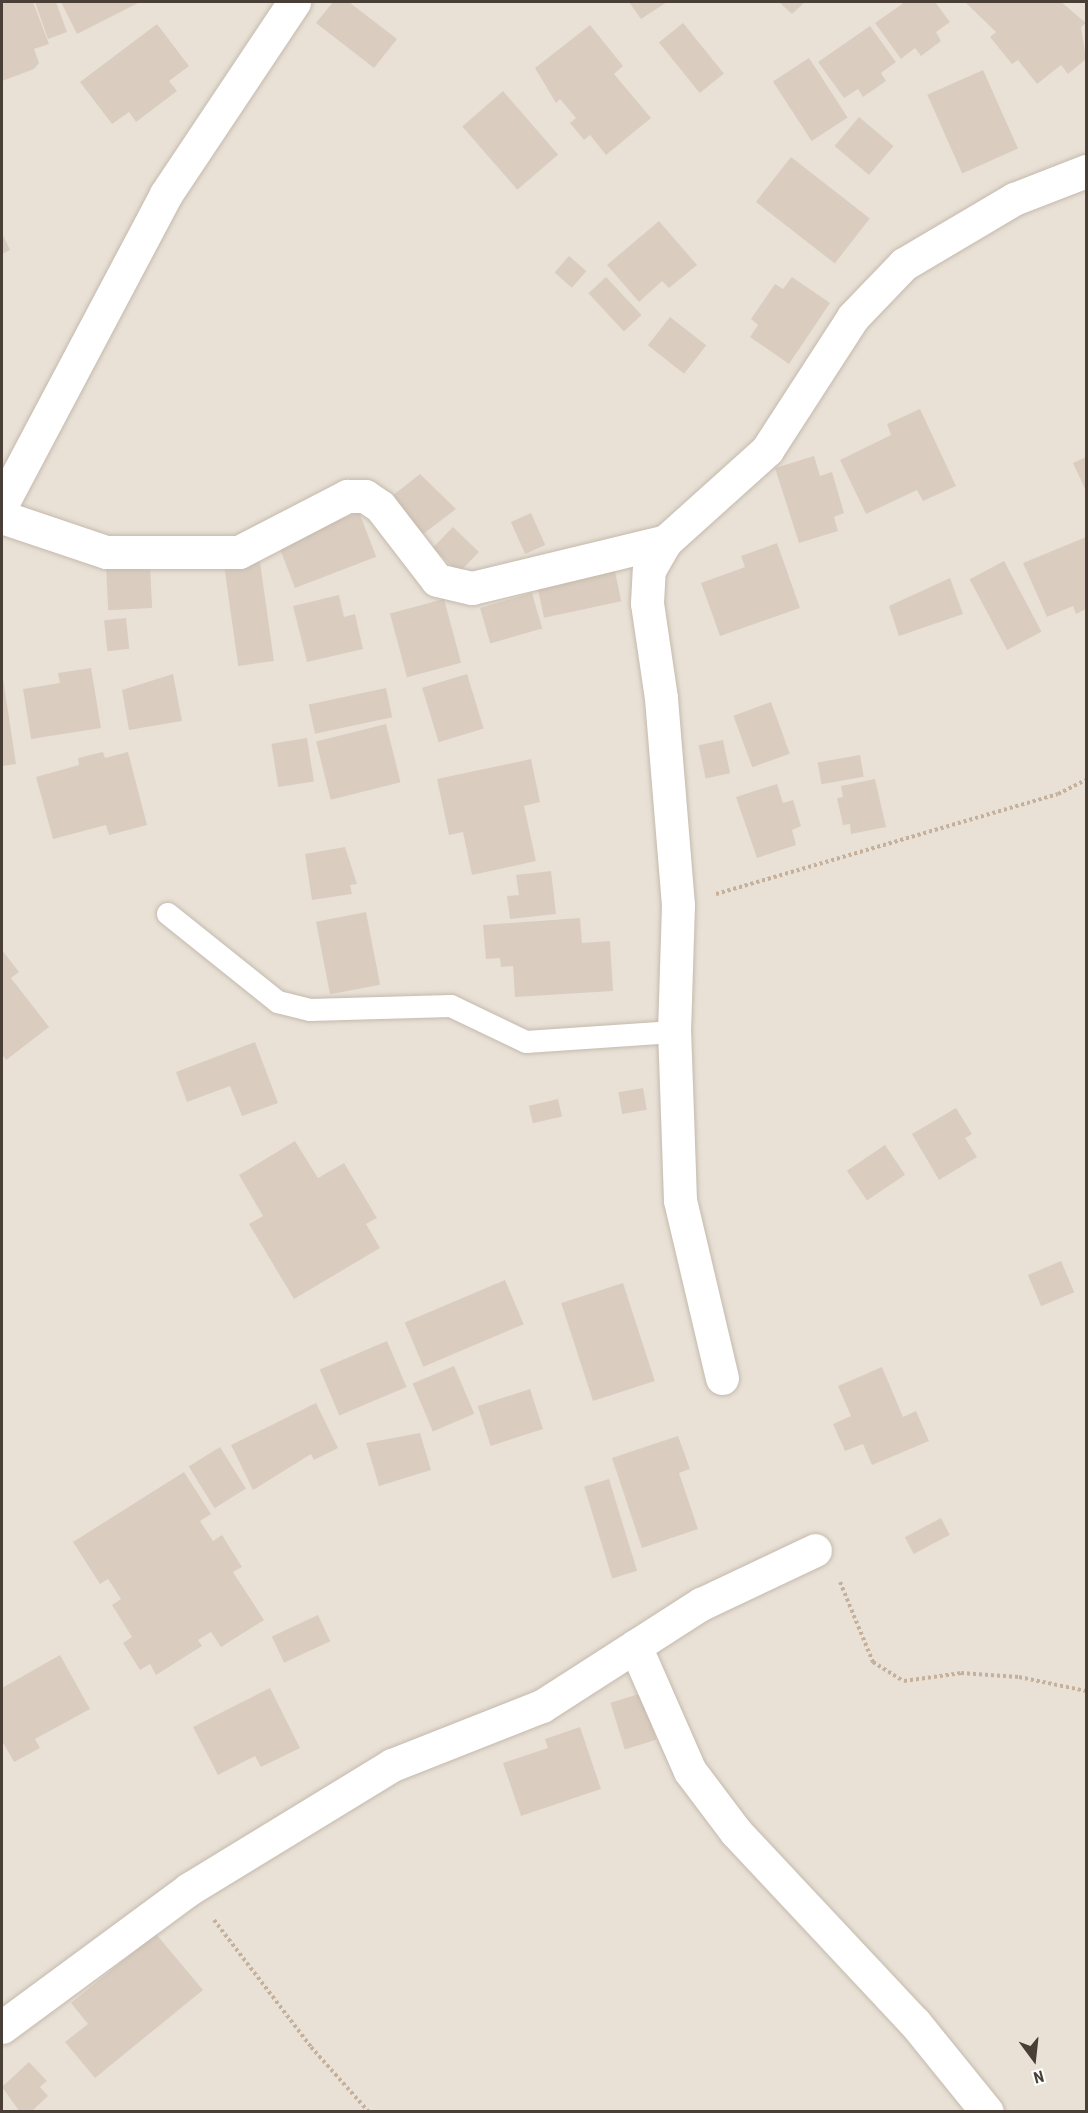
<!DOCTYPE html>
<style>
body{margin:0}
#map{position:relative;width:1088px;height:2113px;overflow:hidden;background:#f5f0e8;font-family:"Roboto Condensed",sans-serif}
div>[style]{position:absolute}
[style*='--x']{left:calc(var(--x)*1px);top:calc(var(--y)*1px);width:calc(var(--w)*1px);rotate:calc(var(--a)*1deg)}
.residential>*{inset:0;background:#e9e1d6;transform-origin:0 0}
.building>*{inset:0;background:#dacdc0;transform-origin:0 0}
.path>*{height:4px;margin-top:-2px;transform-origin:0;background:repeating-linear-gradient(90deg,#c4b09b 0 3px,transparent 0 6px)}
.roads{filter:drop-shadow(0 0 2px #c4b9ad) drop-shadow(0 0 2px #c4b9ad)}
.lane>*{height:22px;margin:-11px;padding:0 11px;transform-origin:11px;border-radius:11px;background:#fff}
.street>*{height:33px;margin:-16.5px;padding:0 16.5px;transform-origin:16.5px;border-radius:16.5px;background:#fff}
span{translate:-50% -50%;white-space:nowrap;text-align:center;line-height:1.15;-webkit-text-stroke:4.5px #fff;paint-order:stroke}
.frame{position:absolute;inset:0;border:3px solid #493f36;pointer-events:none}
.north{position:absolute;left:1004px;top:2029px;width:60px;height:60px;-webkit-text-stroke:4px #fff;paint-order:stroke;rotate:165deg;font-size:16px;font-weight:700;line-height:24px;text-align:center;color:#493f36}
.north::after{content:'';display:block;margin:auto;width:21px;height:27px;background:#493f36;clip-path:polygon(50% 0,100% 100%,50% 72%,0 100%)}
</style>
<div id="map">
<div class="residential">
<div style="left:2px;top:2px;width:1084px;height:2109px"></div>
</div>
<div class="building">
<div style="clip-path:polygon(2px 2px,33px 2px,49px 44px,34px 49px,39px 63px,34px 69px,2px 81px)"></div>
<div style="clip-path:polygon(35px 2px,56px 2px,67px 32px,48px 39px)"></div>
<div style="clip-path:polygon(61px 2px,140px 2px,77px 34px)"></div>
<div style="clip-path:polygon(333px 2px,349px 2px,397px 39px,374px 68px,316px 23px)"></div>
<div style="clip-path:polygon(629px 2px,667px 2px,641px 19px)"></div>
<div style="clip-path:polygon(779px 2px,805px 2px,792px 14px)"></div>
<div style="clip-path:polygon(905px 2px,935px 2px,950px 22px,936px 32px,941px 41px,921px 56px,915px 48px,901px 59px,875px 23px)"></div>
<div style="clip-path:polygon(965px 2px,1061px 2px,1086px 23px,1081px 27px,1086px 59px,1068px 74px,1061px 65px,1037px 84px,1018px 60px,1012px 64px,990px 37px,996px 32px)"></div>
<div style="left:683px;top:23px;width:65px;height:31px;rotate:51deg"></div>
<div style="clip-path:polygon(157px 24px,189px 66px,169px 81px,177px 91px,136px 122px,129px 112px,112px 124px,80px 82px)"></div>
<div style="clip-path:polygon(590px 25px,623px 66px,614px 74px,651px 118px,606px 155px,590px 135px,584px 140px,570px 123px,576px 118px,560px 99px,556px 103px,535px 68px)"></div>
<div style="clip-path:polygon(870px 26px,896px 62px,881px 73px,886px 81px,863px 97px,858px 89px,844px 98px,818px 62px)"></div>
<div style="left:809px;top:58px;width:71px;height:43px;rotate:57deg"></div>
<div style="left:983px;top:70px;width:86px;height:61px;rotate:66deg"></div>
<div style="left:503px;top:91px;width:84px;height:54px;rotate:49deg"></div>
<div style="left:859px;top:117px;width:45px;height:38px;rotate:40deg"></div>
<div style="left:791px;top:157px;width:100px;height:57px;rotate:38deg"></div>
<div style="clip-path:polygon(659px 221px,697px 265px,669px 288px,662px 281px,639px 302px,607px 265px)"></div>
<div style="clip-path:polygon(2px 233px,10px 250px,2px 254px)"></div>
<div style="left:569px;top:256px;width:23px;height:22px;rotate:41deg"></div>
<div style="left:606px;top:277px;width:52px;height:24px;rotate:47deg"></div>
<div style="clip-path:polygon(792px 277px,830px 303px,789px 364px,750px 337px,758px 325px,751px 319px,775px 284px,783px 289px)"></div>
<div style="left:670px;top:317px;width:46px;height:36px;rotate:38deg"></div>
<div style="clip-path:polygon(920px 409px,956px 486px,923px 501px,917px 490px,866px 514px,840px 460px,891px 435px,887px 424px)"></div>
<div style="clip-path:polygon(814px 456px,820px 476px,832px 472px,844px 513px,834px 517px,838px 531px,799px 543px,775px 468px)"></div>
<div style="clip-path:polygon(1086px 457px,1086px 491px,1073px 463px)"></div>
<div style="clip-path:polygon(420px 474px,456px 509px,418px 538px,387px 500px)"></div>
<div style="left:359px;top:512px;width:48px;height:87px;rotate:69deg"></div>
<div style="left:531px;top:513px;width:35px;height:22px;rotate:66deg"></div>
<div style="left:453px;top:527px;width:36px;height:29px;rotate:44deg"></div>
<div style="clip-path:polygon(1086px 537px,1086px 609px,1076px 614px,1073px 606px,1047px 617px,1023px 563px)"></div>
<div style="clip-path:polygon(777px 543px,800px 608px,720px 636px,701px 583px,745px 567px,741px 556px)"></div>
<div style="left:259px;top:555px;width:107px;height:36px;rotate:82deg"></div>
<div style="left:1004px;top:561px;width:80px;height:39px;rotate:62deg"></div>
<div style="left:150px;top:566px;width:42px;height:44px;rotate:87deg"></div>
<div style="left:614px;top:567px;width:35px;height:79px;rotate:78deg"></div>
<div style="clip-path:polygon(950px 578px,963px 614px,899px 636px,889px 606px)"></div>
<div style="left:532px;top:593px;width:37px;height:54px;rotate:74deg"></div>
<div style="clip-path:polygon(339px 595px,344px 617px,355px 614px,363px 649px,307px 662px,293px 606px)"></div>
<div style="left:444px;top:599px;width:66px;height:56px;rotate:75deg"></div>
<div style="left:126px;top:618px;width:31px;height:22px;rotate:84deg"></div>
<div style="clip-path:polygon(91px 668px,101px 728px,31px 739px,23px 689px,60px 683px,58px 673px)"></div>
<div style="clip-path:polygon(2px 672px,16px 764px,2px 766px)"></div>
<div style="clip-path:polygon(173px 674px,182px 721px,129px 730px,122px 690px)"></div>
<div style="left:467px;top:674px;width:57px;height:47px;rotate:73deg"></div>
<div style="left:386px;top:688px;width:30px;height:79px;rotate:78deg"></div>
<div style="left:771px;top:702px;width:55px;height:40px;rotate:70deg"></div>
<div style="left:386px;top:724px;width:60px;height:72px;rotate:76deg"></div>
<div style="left:307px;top:738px;width:44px;height:36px;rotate:81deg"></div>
<div style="left:723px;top:740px;width:34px;height:25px;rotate:78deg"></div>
<div style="clip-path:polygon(103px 752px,105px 758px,128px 752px,147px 825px,109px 835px,106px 825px,53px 839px,36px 777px,79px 765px,78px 758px)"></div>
<div style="left:860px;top:755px;width:22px;height:43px;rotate:80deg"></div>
<div style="clip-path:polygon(531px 759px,540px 802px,524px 806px,536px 861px,472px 875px,463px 832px,449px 835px,437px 779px)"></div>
<div style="clip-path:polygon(875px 779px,886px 827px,851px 834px,850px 824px,843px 825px,837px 798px,843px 797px,841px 786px)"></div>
<div style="clip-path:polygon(777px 784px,783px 803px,793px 800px,801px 826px,792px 830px,796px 845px,757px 858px,736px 797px)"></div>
<div style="clip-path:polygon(345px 847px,357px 884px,350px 885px,352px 894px,312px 900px,305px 854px)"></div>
<div style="clip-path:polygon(551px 871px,556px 914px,510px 919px,507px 896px,519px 895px,516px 875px)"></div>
<div style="left:366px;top:912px;width:74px;height:51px;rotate:79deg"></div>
<div style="clip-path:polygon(580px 918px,582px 943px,610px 941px,613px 991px,515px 997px,513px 966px,501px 967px,500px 958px,486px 959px,483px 925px)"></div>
<div style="clip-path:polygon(2px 950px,19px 972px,11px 978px,49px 1027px,6px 1060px,2px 1054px)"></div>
<div style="clip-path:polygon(255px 1042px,278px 1103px,242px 1116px,230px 1086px,187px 1102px,176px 1072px)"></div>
<div style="left:643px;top:1088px;width:22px;height:25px;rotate:80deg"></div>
<div style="left:558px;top:1099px;width:18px;height:30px;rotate:77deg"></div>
<div style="clip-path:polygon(956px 1108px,972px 1134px,965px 1138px,977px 1157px,939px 1180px,912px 1134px)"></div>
<div style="clip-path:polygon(295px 1141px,318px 1178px,344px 1163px,377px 1218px,366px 1224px,380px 1248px,294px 1299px,249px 1224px,263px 1216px,239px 1175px)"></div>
<div style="left:885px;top:1145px;width:36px;height:46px;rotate:56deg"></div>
<div style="left:1061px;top:1261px;width:34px;height:36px;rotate:67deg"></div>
<div style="left:505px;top:1280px;width:48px;height:109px;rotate:67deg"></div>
<div style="left:623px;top:1283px;width:103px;height:65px;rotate:72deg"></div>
<div style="left:387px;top:1341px;width:50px;height:73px;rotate:67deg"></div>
<div style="left:454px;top:1366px;width:52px;height:45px;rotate:67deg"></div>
<div style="clip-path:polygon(882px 1367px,903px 1417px,916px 1411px,929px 1441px,872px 1465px,863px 1444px,845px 1451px,833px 1424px,851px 1416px,838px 1386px)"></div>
<div style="left:530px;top:1389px;width:42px;height:55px;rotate:72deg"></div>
<div style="clip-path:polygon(316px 1403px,338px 1448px,314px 1460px,311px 1454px,253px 1490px,231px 1445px)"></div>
<div style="clip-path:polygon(420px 1433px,431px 1470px,379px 1486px,366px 1443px)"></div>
<div style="clip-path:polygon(678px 1436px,690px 1469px,679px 1473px,698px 1529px,642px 1548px,612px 1458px)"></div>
<div style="left:220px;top:1447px;width:49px;height:37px;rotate:58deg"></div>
<div style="clip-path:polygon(184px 1472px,211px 1514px,200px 1521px,213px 1541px,222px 1535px,242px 1567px,233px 1572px,264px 1620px,221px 1647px,211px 1632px,198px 1640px,202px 1646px,156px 1675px,150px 1664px,140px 1670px,123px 1643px,132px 1637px,112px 1605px,121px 1599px,108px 1579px,100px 1584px,73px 1542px)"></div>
<div style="left:609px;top:1479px;width:96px;height:26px;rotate:73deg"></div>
<div style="left:941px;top:1518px;width:19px;height:41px;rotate:62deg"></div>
<div style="left:318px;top:1615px;width:29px;height:51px;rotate:65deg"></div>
<div style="clip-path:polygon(60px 1655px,90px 1709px,35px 1739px,40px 1748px,14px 1762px,2px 1741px,2px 1688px)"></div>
<div style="clip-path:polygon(270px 1688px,300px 1748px,261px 1767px,255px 1756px,218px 1775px,193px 1727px)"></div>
<div style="left:642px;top:1693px;width:49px;height:33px;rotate:73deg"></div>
<div style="clip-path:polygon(580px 1727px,601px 1789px,521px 1816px,503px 1763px,548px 1748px,545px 1739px)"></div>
<div style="clip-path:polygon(156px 1934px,203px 1990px,95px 2078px,65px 2042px,88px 2024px,71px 2003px)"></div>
<div style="clip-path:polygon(29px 2062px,47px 2081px,40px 2087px,48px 2096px,31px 2112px,20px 2112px,2px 2087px)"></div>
</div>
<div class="path">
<div style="--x:716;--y:894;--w:356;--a:-16.3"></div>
<div style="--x:1058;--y:794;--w:31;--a:-27"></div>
<div style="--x:840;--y:1582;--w:87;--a:67.6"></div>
<div style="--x:873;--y:1662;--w:36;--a:32"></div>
<div style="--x:904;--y:1681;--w:58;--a:-8"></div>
<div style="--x:961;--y:1673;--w:58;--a:3.9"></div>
<div style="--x:1019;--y:1677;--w:68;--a:11.8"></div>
<div style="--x:214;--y:1920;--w:160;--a:52.6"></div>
<div style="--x:311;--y:2047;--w:87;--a:48.3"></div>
</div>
<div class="roads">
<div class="lane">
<div style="--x:168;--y:914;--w:141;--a:38.7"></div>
<div style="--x:278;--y:1002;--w:33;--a:14"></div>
<div style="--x:310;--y:1010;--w:141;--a:-1.6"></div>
<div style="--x:451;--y:1006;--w:83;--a:25.6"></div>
<div style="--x:526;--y:1042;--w:148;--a:-3.9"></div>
</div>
<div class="street">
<div style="--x:2;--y:504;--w:351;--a:-62.1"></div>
<div style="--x:166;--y:194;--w:231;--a:-56.3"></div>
<div style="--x:2;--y:517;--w:110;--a:18.6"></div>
<div style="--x:106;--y:552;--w:133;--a:0"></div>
<div style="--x:239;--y:552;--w:122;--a:-27.4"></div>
<div style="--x:347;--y:496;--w:18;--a:0"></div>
<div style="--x:365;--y:496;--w:18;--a:34"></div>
<div style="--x:380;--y:506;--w:93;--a:52.4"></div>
<div style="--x:437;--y:580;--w:36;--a:13"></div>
<div style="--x:472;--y:588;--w:200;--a:-13.6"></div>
<div style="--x:722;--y:1378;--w:183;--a:-103.3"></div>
<div style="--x:680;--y:1200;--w:168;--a:-92"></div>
<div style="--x:674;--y:1032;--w:127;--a:-88.2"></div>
<div style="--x:678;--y:905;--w:208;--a:-94.7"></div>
<div style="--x:661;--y:698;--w:96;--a:-98.4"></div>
<div style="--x:647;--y:603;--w:33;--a:-87"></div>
<div style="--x:649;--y:570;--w:34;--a:-60"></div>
<div style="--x:666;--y:541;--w:136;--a:-42"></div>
<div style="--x:767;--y:450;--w:158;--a:-57.1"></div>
<div style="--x:853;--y:317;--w:74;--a:-46.1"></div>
<div style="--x:904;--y:264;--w:128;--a:-30.6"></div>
<div style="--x:1014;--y:199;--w:77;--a:-21.3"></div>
<div style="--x:635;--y:1646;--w:137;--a:66.3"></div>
<div style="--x:690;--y:1771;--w:76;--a:53"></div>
<div style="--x:736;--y:1832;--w:262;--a:46.9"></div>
<div style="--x:915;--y:2023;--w:114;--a:51"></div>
<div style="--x:2;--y:2027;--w:232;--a:-36.4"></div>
<div style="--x:189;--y:1889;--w:238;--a:-31.4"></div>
<div style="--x:392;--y:1765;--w:161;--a:-21.5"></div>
<div style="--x:542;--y:1706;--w:189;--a:-32.7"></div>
<div style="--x:701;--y:1604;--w:126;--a:-25.3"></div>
</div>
</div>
<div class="frame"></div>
<div class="north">N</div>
</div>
